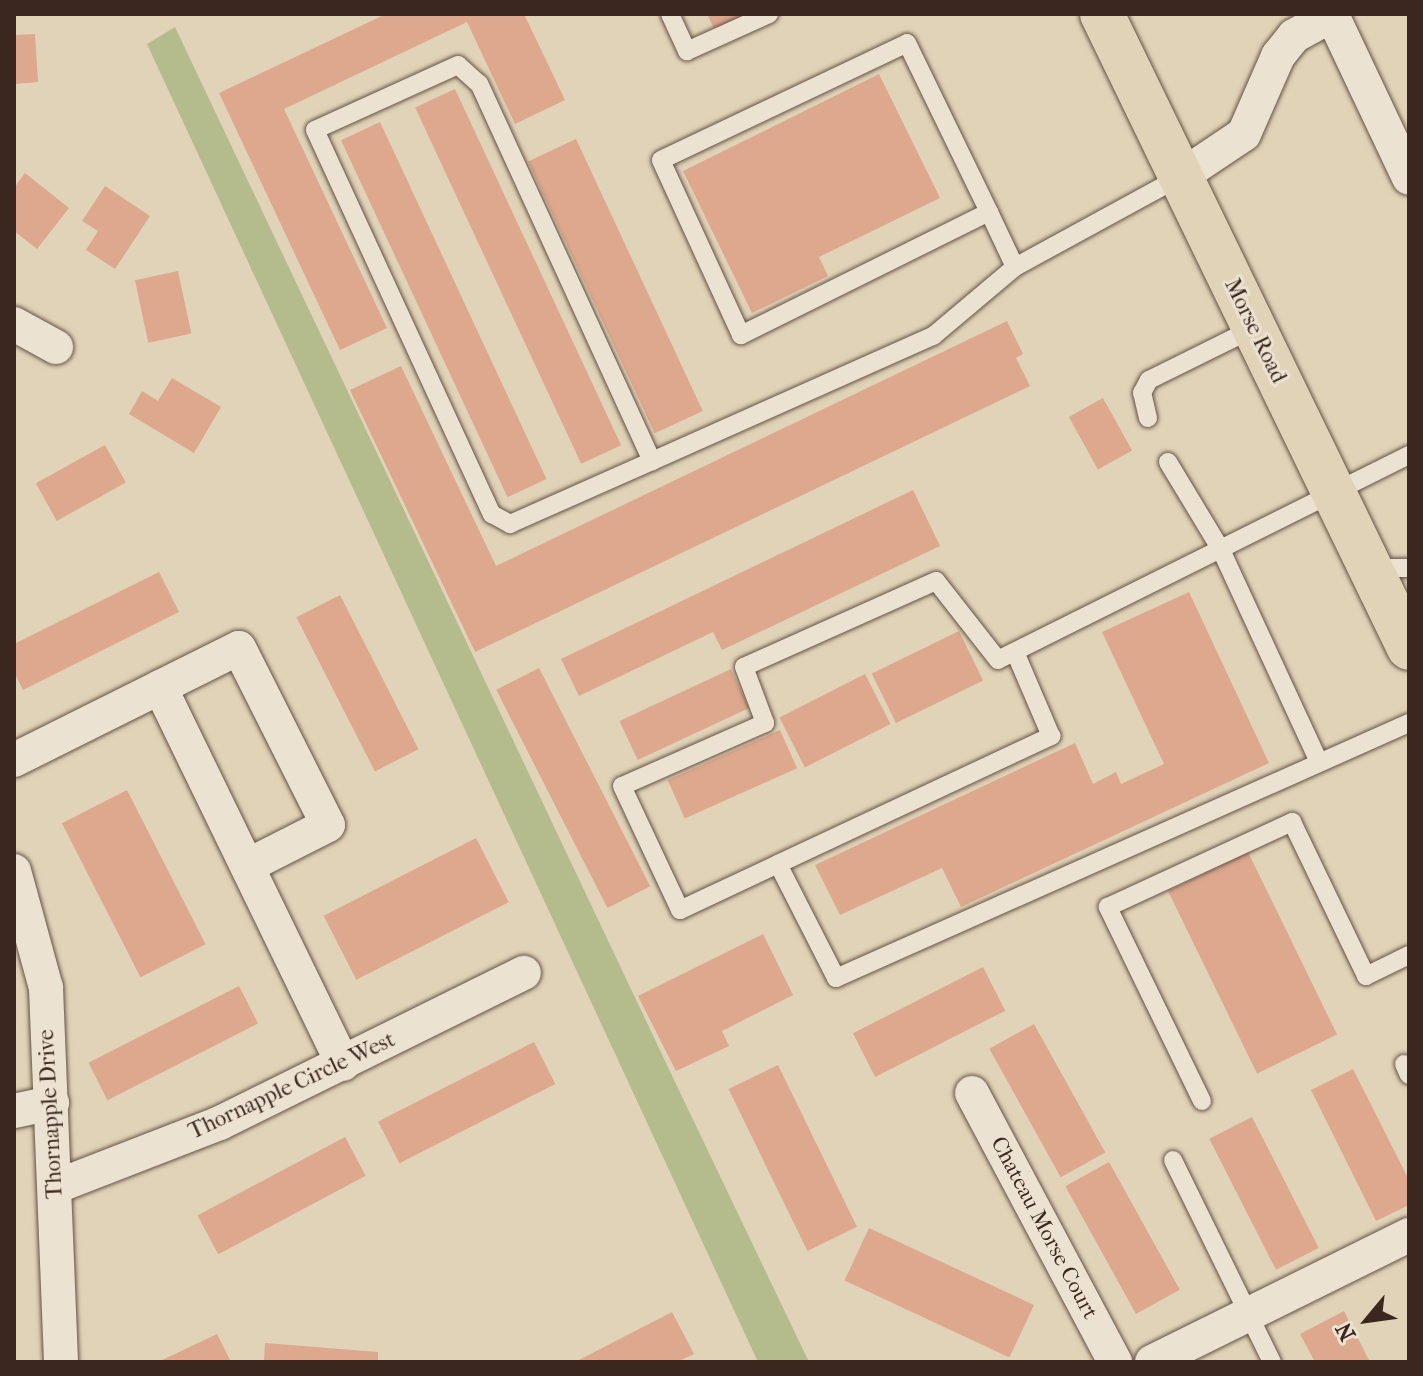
<!DOCTYPE html>
<style>
body{margin:0}
#map{position:relative;width:1423px;height:1376px;overflow:hidden;background:#e1d3b8;font-family:"IM FELL French Canon",serif}
div>[style]{position:absolute}
[style*='--x']{left:calc(var(--x)*1px);top:calc(var(--y)*1px);width:calc(var(--w)*1px);rotate:calc(var(--a)*1deg)}
.green>*{inset:0;background:#b4bc8e}
.building>*{inset:0;background:#dda88d;transform-origin:0 0}
.roads{filter:drop-shadow(0 0 2px #645245) drop-shadow(0 0 2px #645245)}
.service>*{height:18px;margin:-9px;padding:0 9px;transform-origin:9px;border-radius:9px;background:#ece2d1}
.minor>*{height:34px;margin:-17px;padding:0 17px;transform-origin:17px;border-radius:17px;background:#ece2d1}
.primary>*{height:44px;margin:-22px;padding:0 22px;transform-origin:22px;border-radius:22px;background:#e1d3b8}
span{translate:-50% -50%;white-space:nowrap;text-align:center;line-height:1.15;-webkit-text-stroke:6px #ece2d1;paint-order:stroke}
.street-label{font-size:22px;color:#3b271f}
.frame{position:absolute;inset:0;border:16px solid #3b271f;pointer-events:none}
.north{position:absolute;left:1327px;top:1280px;width:80px;height:80px;-webkit-text-stroke:6px #ece2d1;paint-order:stroke;rotate:241deg;font-size:22px;font-weight:700;line-height:32px;text-align:center;color:#3b271f}
.north::after{content:'';display:block;margin:auto;width:28px;height:36px;background:#3b271f;clip-path:polygon(50% 0,100% 100%,50% 72%,0 100%)}
</style>
<div id="map">
<div class="green">
<div style="clip-path:polygon(175px 27px,676px 1084px,809px 1362px,758px 1362px,147px 44px)"></div>
</div>
<div class="building">
<div style="clip-path:polygon(386px 14px,524px 14px,565px 100px,515px 124px,467px 22px,284px 109px,387px 328px,340px 350px,219px 93px)"></div>
<div style="clip-path:polygon(707px 14px,755px 14px,716px 33px)"></div>
<div style="clip-path:polygon(35px 34px,38px 82px,14px 84px,14px 35px)"></div>
<div style="clip-path:polygon(879px 74px,940px 198px,819px 257px,828px 276px,752px 313px,683px 171px)"></div>
<div style="left:455px;top:89px;width:393px;height:44px;rotate:65deg"></div>
<div style="left:380px;top:122px;width:394px;height:43px;rotate:65deg"></div>
<div style="left:576px;top:139px;width:300px;height:53px;rotate:65deg"></div>
<div style="clip-path:polygon(25px 173px,69px 208px,37px 249px,14px 231px,14px 188px)"></div>
<div style="clip-path:polygon(105px 186px,150px 216px,115px 269px,86px 250px,98px 231px,82px 221px)"></div>
<div style="left:178px;top:271px;width:64px;height:44px;rotate:78deg"></div>
<div style="clip-path:polygon(1007px 321px,1023px 354px,1016px 358px,1030px 386px,475px 652px,350px 390px,401px 366px,496px 566px)"></div>
<div style="clip-path:polygon(172px 378px,221px 407px,194px 453px,129px 414px,142px 391px,158px 401px)"></div>
<div style="left:1103px;top:398px;width:60px;height:39px;rotate:61deg"></div>
<div style="left:105px;top:445px;width:43px;height:79px;rotate:61deg"></div>
<div style="clip-path:polygon(913px 490px,940px 546px,722px 650px,713px 632px,579px 696px,561px 659px)"></div>
<div style="clip-path:polygon(159px 572px,179px 612px,23px 690px,14px 672px,14px 644px)"></div>
<div style="clip-path:polygon(1189px 592px,1269px 763px,961px 907px,942px 868px,840px 915px,815px 865px,1075px 743px,1093px 784px,1116px 772px,1121px 784px,1164px 764px,1102px 632px)"></div>
<div style="left:340px;top:595px;width:173px;height:49px;rotate:63deg"></div>
<div style="left:959px;top:631px;width:55px;height:97px;rotate:64deg"></div>
<div style="left:539px;top:668px;width:245px;height:48px;rotate:63deg"></div>
<div style="left:731px;top:669px;width:43px;height:123px;rotate:65deg"></div>
<div style="left:865px;top:674px;width:56px;height:96px;rotate:63deg"></div>
<div style="left:780px;top:730px;width:42px;height:123px;rotate:66deg"></div>
<div style="left:127px;top:790px;width:173px;height:73px;rotate:63deg"></div>
<div style="left:476px;top:838px;width:72px;height:171px;rotate:63deg"></div>
<div style="left:1248px;top:852px;width:203px;height:89px;rotate:64deg"></div>
<div style="clip-path:polygon(763px 934px,793px 995px,722px 1031px,729px 1046px,676px 1071px,638px 996px)"></div>
<div style="left:983px;top:967px;width:49px;height:146px;rotate:63deg"></div>
<div style="left:239px;top:986px;width:42px;height:169px;rotate:63deg"></div>
<div style="left:1034px;top:1024px;width:147px;height:51px;rotate:61deg"></div>
<div style="left:534px;top:1042px;width:47px;height:175px;rotate:63deg"></div>
<div style="left:778px;top:1065px;width:180px;height:55px;rotate:64deg"></div>
<div style="clip-path:polygon(1353px 1069px,1409px 1180px,1409px 1205px,1376px 1221px,1311px 1090px)"></div>
<div style="left:1252px;top:1117px;width:147px;height:48px;rotate:63deg"></div>
<div style="left:345px;top:1137px;width:44px;height:167px;rotate:62deg"></div>
<div style="left:1109px;top:1162px;width:146px;height:50px;rotate:61deg"></div>
<div style="left:869px;top:1228px;width:182px;height:58px;rotate:25deg"></div>
<div style="clip-path:polygon(1344px 1311px,1370px 1362px,1315px 1362px,1300px 1334px)"></div>
<div style="clip-path:polygon(672px 1312px,694px 1354px,677px 1362px,575px 1362px)"></div>
<div style="clip-path:polygon(217px 1334px,231px 1362px,158px 1362px)"></div>
<div style="clip-path:polygon(265px 1343px,378px 1352px,378px 1362px,264px 1362px)"></div>
</div>
<div class="roads">
<div class="service">
<div style="--x:670;--y:14;--w:41;--a:65.3"></div>
<div style="--x:687;--y:51;--w:90;--a:-24.3"></div>
<div style="--x:989;--y:212;--w:277;--a:153.6"></div>
<div style="--x:741;--y:335;--w:192;--a:-114.6"></div>
<div style="--x:661;--y:160;--w:272;--a:-25.4"></div>
<div style="--x:907;--y:43;--w:188;--a:64.1"></div>
<div style="--x:989;--y:212;--w:61;--a:64.7"></div>
<div style="--x:1015;--y:267;--w:188;--a:-28.6"></div>
<div style="--x:1148;--y:418;--w:26;--a:-103"></div>
<div style="--x:1142;--y:393;--w:15;--a:-62"></div>
<div style="--x:1149;--y:380;--w:117;--a:-26.3"></div>
<div style="--x:1409;--y:455;--w:459;--a:153.5"></div>
<div style="--x:998;--y:660;--w:100;--a:-128.1"></div>
<div style="--x:936;--y:581;--w:210;--a:155.9"></div>
<div style="--x:744;--y:667;--w:60;--a:69.4"></div>
<div style="--x:765;--y:723;--w:156;--a:156.2"></div>
<div style="--x:622;--y:786;--w:137;--a:64.9"></div>
<div style="--x:680;--y:910;--w:108;--a:-25.1"></div>
<div style="--x:778;--y:864;--w:128;--a:63"></div>
<div style="--x:836;--y:978;--w:627;--a:-23.99"></div>
<div style="--x:652;--y:461;--w:415;--a:-114.6"></div>
<div style="--x:479;--y:84;--w:28;--a:-138"></div>
<div style="--x:458;--y:65;--w:157;--a:155.6"></div>
<div style="--x:315;--y:130;--w:423;--a:65.3"></div>
<div style="--x:492;--y:514;--w:21;--a:29"></div>
<div style="--x:510;--y:524;--w:155;--a:-23.9"></div>
<div style="--x:652;--y:461;--w:308;--a:-24"></div>
<div style="--x:933;--y:336;--w:107;--a:-40.1"></div>
<div style="--x:1168;--y:462;--w:103;--a:58.9"></div>
<div style="--x:1221;--y:550;--w:234;--a:65.2"></div>
<div style="--x:1372;--y:568;--w:37;--a:0"></div>
<div style="--x:778;--y:864;--w:302;--a:-25.1"></div>
<div style="--x:1051;--y:736;--w:91;--a:-113.2"></div>
<div style="--x:1404;--y:1064;--w:12;--a:66"></div>
<div style="--x:1202;--y:1101;--w:216;--a:-115.9"></div>
<div style="--x:1108;--y:907;--w:203;--a:-24.8"></div>
<div style="--x:1292;--y:822;--w:171;--a:64.3"></div>
<div style="--x:1366;--y:976;--w:48;--a:-26"></div>
<div style="--x:1173;--y:1160;--w:225;--a:63.9"></div>
</div>
<div class="minor">
<div style="--x:1332;--y:15;--w:180;--a:64.7"></div>
<div style="--x:1180;--y:177;--w:77;--a:-33.9"></div>
<div style="--x:1244;--y:134;--w:85;--a:-66.4"></div>
<div style="--x:1278;--y:56;--w:26;--a:-51"></div>
<div style="--x:1294;--y:36;--w:46;--a:-28.8"></div>
<div style="--x:14;--y:324;--w:48;--a:28.7"></div>
<div style="--x:160;--y:687;--w:419;--a:64.1"></div>
<div style="--x:14;--y:760;--w:251;--a:-26.5"></div>
<div style="--x:239;--y:648;--w:198;--a:63.3"></div>
<div style="--x:328;--y:825;--w:89;--a:153.1"></div>
<div style="--x:14;--y:871;--w:121;--a:74.7"></div>
<div style="--x:46;--y:988;--w:374;--a:87.7"></div>
<div style="--x:972;--y:1093;--w:305;--a:62"></div>
<div style="--x:14;--y:1111;--w:39;--a:-12"></div>
<div style="--x:55;--y:1187;--w:177;--a:-21.2"></div>
<div style="--x:220;--y:1123;--w:339;--a:-26.3"></div>
<div style="--x:1152;--y:1362;--w:287;--a:-26.3"></div>
</div>
<div class="primary">
<div style="--x:1102;--y:14;--w:704;--a:64.16"></div>
</div>
</div>
<div class="street-label">
<span style="left:1255px;top:331px;rotate:64deg">Morse Road</span>
<span style="left:292px;top:1086px;rotate:-25deg">Thornapple Circle West</span>
<span style="left:51px;top:1114px;rotate:-93deg">Thornapple Drive</span>
<span style="left:1044px;top:1228px;rotate:62deg">Chateau Morse Court</span>
</div>
<div class="frame"></div>
<div class="north">N</div>
</div>
